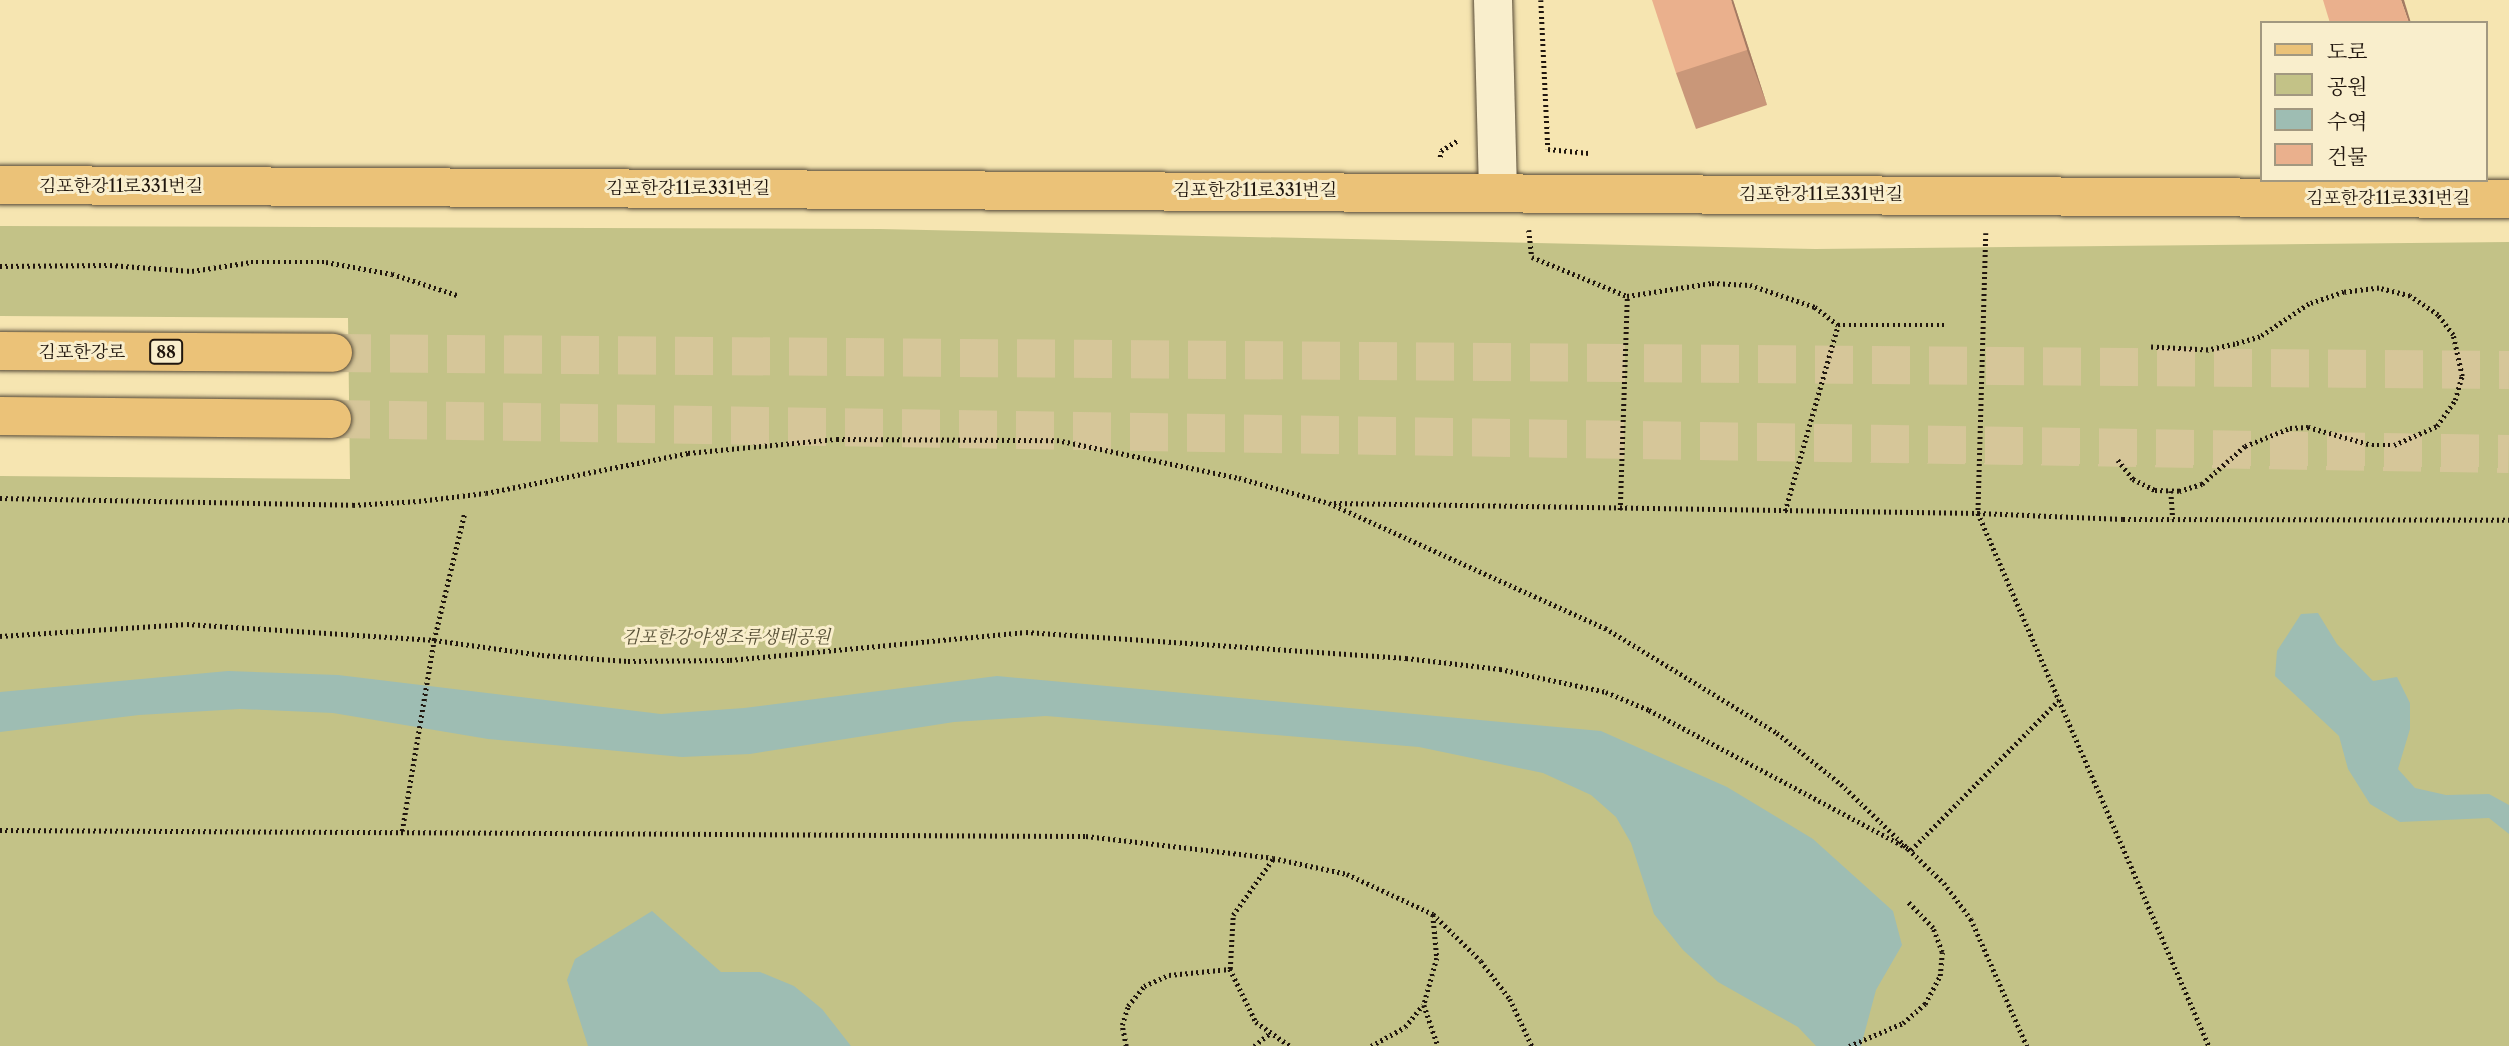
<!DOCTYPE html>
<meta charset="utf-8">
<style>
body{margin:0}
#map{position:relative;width:2509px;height:1046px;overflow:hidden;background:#f6e5b1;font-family:"Libre Caslon Text","Noto Serif KR",serif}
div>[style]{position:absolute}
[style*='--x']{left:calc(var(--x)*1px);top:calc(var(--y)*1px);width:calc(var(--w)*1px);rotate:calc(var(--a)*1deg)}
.green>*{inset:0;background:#c3c287}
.water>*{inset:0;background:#9ebdb3}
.highway-tunnel>*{height:38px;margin-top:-19px;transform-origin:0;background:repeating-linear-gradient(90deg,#d6c699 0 38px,transparent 0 57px)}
.path>*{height:4.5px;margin-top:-2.25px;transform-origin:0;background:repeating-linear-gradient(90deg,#20160e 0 2px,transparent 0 5.5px)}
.roads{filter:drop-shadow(0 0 2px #564a37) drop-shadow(0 0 2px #564a37)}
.minor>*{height:38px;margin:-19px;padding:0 19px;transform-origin:19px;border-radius:19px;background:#f9eecc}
.major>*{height:38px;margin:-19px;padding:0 19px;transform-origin:19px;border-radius:19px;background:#ebc278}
.highway>*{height:38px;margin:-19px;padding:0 19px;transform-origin:19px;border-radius:19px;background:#ebc278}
.wall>*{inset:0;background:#c99779}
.shaded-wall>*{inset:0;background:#a47b63}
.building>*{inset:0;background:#eab08d}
span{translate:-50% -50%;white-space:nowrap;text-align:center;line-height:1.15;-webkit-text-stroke:6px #f9eecc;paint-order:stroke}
.shield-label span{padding:2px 5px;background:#f9eecc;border:2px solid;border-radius:5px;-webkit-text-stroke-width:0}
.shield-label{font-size:16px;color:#20160e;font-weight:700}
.street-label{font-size:18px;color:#20160e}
.park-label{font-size:18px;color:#595238;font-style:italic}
.legend{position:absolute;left:2260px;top:21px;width:228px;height:161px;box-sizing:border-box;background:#f9eecc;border:2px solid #a29880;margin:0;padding:9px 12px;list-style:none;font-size:21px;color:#20160e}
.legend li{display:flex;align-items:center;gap:14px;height:35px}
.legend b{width:35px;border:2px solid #a29880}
</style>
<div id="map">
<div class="green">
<div style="clip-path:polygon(0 226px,880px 229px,1815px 249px,2509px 242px,2509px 1046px,0 1046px,0 476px,350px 479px,348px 318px,0 316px)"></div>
</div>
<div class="water">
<div style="clip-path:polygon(2318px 613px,2337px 644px,2373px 681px,2397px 677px,2410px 703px,2410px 729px,2398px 769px,2415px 788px,2446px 795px,2489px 794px,2509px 805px,2509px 834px,2489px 818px,2400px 822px,2370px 804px,2348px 769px,2339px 736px,2275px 676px,2277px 651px,2301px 614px)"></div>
<div style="clip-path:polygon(228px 671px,338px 675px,661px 714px,744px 708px,997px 676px,1601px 731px,1727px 787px,1813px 839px,1893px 911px,1902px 945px,1876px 990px,1861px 1046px,1816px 1046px,1798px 1027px,1718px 982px,1683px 950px,1654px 914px,1631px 843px,1616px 817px,1591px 795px,1543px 773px,1419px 747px,1046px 716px,954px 722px,750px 754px,682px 757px,488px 739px,333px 713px,240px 709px,139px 715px,0 732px,0 692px)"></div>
<div style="clip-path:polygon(652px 911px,721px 972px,760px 972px,794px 986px,822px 1009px,851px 1046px,588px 1046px,567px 980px,575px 959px)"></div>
</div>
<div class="highway-tunnel">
<div style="--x:333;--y:353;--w:2176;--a:0.45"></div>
<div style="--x:332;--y:419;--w:2177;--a:0.92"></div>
</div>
<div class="path">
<div style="--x:1541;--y:0;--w:149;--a:87.3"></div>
<div style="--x:1548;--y:149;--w:41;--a:5.6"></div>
<div style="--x:1440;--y:157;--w:6;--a:-81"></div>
<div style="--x:1441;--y:151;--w:20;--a:-33"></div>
<div style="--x:1529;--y:230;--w:27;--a:84"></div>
<div style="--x:1532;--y:257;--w:103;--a:22.3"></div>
<div style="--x:1627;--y:296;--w:86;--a:-8.7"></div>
<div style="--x:1712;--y:283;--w:38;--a:3"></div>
<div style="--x:1750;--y:285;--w:69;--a:18.7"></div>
<div style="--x:1815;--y:307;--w:29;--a:38"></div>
<div style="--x:1838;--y:325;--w:109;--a:0"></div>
<div style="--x:1986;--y:233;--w:280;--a:91.6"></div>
<div style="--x:1978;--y:513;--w:145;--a:2.4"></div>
<div style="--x:2123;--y:519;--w:386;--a:0.1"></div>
<div style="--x:0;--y:266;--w:110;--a:-0.5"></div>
<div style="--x:110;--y:265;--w:82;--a:4.2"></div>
<div style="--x:192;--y:271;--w:60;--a:-8.7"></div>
<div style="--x:251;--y:262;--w:75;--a:0"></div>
<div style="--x:326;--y:262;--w:67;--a:10.3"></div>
<div style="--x:392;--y:274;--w:71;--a:17.9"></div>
<div style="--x:2118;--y:460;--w:24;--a:52"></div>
<div style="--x:2133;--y:479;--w:25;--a:27"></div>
<div style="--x:2155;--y:490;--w:24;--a:2"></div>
<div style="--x:2179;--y:491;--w:24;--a:-17"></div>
<div style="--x:2202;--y:484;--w:57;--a:-41.5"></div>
<div style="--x:2245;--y:446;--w:48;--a:-21.8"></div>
<div style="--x:2290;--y:428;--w:18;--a:-3"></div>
<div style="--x:2308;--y:427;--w:66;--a:15.7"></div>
<div style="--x:2372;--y:445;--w:22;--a:0"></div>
<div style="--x:2394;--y:445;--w:47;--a:-23.8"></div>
<div style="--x:2437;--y:426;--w:32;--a:-55"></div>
<div style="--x:2455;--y:400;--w:25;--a:-74"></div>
<div style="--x:2462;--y:376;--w:42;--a:-102.4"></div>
<div style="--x:2453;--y:335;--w:25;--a:-127"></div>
<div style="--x:2438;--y:315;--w:34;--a:-146"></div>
<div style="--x:2410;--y:296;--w:32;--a:-166"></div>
<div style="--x:2379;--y:288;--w:35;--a:173"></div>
<div style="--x:2344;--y:292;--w:37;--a:161"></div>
<div style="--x:2309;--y:304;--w:59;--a:146"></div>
<div style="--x:2260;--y:337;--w:26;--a:164"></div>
<div style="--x:2235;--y:344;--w:28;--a:167"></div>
<div style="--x:2208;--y:350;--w:57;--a:-177"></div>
<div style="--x:2171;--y:491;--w:28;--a:86"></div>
<div style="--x:0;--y:498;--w:353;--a:1.1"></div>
<div style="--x:353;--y:505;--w:66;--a:-3.5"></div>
<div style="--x:419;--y:501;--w:67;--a:-6.8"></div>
<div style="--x:486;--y:493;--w:206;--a:-11.2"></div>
<div style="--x:688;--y:453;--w:150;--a:-5.4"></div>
<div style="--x:837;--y:439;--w:220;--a:0.3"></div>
<div style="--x:1057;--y:440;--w:186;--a:11.8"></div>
<div style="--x:1239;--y:478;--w:93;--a:15.5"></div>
<div style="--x:1329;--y:503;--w:303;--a:24.4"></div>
<div style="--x:1605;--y:628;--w:202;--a:31.4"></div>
<div style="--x:1777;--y:733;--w:82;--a:38.6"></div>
<div style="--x:1841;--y:784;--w:143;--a:43.9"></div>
<div style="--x:1944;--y:883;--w:45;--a:53.1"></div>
<div style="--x:1971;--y:919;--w:139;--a:66.2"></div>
<div style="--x:1334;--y:503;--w:644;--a:0.89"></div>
<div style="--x:1978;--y:513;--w:581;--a:66.57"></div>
<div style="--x:1620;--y:510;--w:214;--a:-88.1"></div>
<div style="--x:1785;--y:511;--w:193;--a:-74.1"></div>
<div style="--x:0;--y:636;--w:187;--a:-3.7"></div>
<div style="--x:187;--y:624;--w:248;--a:3.7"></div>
<div style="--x:434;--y:640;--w:109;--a:7.9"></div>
<div style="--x:542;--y:655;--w:86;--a:4"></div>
<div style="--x:628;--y:661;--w:102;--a:-0.6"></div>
<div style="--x:730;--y:660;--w:297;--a:-5.4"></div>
<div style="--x:1026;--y:632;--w:381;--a:3.9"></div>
<div style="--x:1406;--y:658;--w:95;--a:6.7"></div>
<div style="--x:1500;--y:669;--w:108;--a:12.2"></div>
<div style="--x:1606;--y:692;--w:47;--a:22.7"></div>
<div style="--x:1649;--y:710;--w:297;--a:28.1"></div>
<div style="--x:1911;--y:850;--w:211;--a:-45.4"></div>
<div style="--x:0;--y:830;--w:1086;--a:0.32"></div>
<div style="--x:1086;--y:836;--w:188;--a:6.7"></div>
<div style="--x:1273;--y:858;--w:76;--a:12.2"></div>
<div style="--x:1347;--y:874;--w:95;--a:24.9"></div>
<div style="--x:1433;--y:914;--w:67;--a:44.4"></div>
<div style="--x:1481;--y:961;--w:48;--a:52.7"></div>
<div style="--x:1510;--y:999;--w:52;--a:64.9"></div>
<div style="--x:402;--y:831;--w:194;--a:-80.5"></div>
<div style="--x:434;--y:640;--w:129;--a:-76.5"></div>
<div style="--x:1433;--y:915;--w:43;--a:84.7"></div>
<div style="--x:1437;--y:958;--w:49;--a:105.5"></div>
<div style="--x:1424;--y:1005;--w:43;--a:71.1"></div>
<div style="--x:1230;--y:969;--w:59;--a:63.9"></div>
<div style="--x:1256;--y:1022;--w:42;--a:35.2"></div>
<div style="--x:1126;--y:1046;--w:21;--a:-101"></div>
<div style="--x:1122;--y:1025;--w:20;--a:-72"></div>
<div style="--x:1128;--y:1006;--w:26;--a:-51"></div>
<div style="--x:1144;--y:986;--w:27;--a:-24"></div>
<div style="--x:1169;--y:975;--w:61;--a:-5.6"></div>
<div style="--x:1230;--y:969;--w:54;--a:-86.8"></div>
<div style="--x:1233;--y:915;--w:69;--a:-54.5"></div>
<div style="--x:1254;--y:1046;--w:19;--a:-39"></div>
<div style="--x:1371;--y:1046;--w:39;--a:-29"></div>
<div style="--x:1405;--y:1027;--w:28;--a:-51"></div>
<div style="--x:1849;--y:1046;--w:59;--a:-23.1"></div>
<div style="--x:1903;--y:1023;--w:29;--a:-41"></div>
<div style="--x:1925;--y:1004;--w:32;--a:-62"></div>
<div style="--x:1940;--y:976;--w:24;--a:-85"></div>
<div style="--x:1942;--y:952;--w:26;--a:-111"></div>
<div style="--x:1933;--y:928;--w:36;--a:-134"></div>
</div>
<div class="roads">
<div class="minor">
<div style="--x:1493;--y:0;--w:192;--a:88.5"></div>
</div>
<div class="major">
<div style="--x:0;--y:185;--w:2509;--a:0.32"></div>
</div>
<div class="highway">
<div style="--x:0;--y:351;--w:333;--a:0.3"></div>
<div style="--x:0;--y:416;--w:332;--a:0.5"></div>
</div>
</div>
<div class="wall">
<div style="clip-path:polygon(1733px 0,1767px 105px,1696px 129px,1676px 73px)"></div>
</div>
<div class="shaded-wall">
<div style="clip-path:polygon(1731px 0,1733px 0,1767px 105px,1747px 50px)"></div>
<div style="clip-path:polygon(2401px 0,2404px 0,2411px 23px,2409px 23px)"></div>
</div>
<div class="building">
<div style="clip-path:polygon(1652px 0,1731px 0,1747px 50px,1676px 73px)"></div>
<div style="clip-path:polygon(2323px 0,2401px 0,2409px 23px,2330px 23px)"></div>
</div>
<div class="shield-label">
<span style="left:166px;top:352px">88</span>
</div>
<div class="street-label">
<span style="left:121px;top:186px">김포한강11로331번길</span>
<span style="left:688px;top:188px">김포한강11로331번길</span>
<span style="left:1255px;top:190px">김포한강11로331번길</span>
<span style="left:1821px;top:194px">김포한강11로331번길</span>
<span style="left:2388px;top:198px">김포한강11로331번길</span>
<span style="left:82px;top:352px">김포한강로</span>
</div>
<div class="park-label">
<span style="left:726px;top:637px">김포한강야생조류생태공원</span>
</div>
<ul class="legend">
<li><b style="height:9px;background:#ebc278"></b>도로</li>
<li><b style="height:19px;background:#c3c287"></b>공원</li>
<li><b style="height:19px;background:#9ebdb3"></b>수역</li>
<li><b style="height:19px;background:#eab08d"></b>건물</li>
</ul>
</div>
